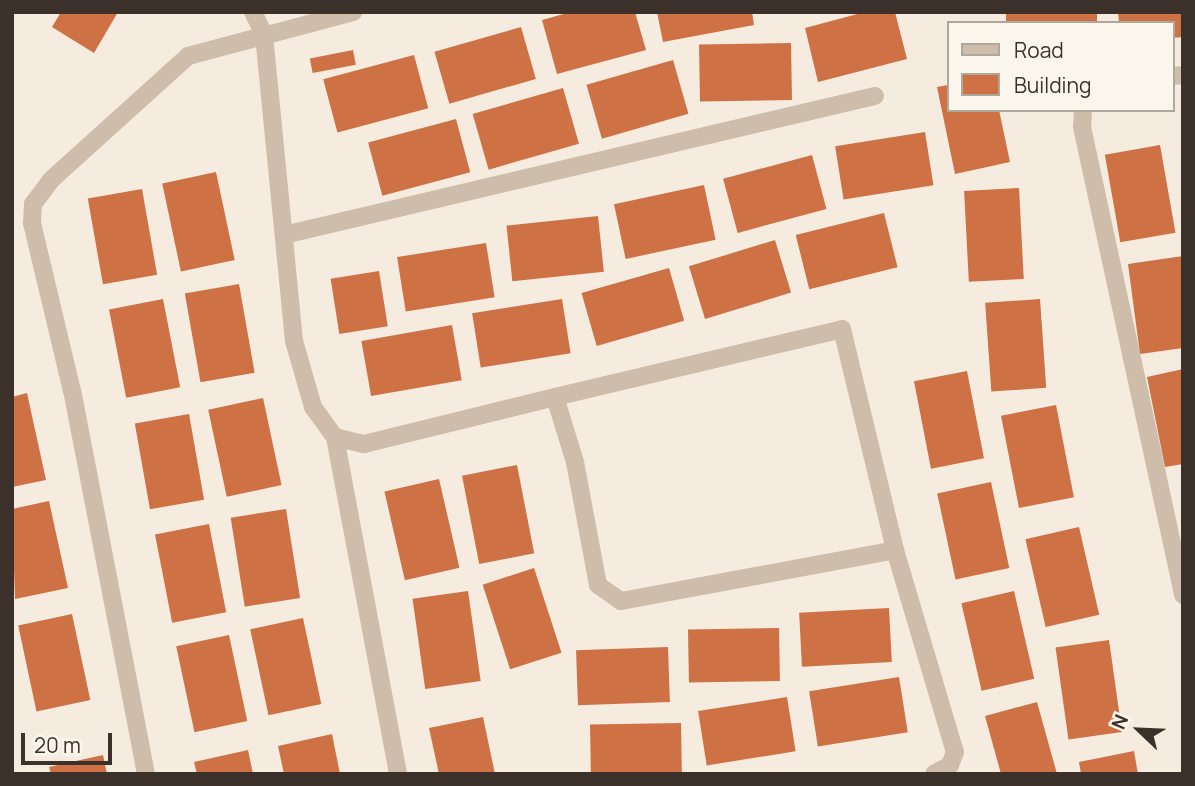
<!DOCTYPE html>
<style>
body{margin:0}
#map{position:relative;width:1195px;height:786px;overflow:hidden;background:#f5ecdf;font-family:Manrope,sans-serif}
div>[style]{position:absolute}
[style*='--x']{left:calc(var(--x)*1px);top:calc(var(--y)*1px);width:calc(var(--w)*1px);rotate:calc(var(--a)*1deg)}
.building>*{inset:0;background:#ce7144;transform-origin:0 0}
.minor>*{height:18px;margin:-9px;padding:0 9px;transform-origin:9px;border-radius:9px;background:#cebdaa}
span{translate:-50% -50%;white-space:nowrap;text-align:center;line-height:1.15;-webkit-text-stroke:5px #fbf6ec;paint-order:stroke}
.frame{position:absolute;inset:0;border:14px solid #3b312a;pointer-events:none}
.legend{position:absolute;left:947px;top:21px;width:228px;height:91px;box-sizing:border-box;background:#fbf6ec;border:2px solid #aea79e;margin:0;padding:9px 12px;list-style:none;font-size:21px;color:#3b312a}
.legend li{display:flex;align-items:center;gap:14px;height:35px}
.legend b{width:35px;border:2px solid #aea79e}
.north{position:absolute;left:1104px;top:695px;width:70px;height:70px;-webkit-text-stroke:5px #fbf6ec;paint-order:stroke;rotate:293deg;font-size:19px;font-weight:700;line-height:28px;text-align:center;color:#3b312a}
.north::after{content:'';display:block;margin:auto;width:24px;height:32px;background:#3b312a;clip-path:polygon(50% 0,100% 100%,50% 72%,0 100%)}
.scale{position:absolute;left:21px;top:733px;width:91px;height:32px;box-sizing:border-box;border:4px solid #3b312a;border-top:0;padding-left:9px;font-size:21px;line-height:24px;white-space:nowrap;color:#3b312a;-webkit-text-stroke:5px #fbf6ec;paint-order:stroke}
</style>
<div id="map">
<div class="building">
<div style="clip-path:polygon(61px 12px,118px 12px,94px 53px,52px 27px)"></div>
<div style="clip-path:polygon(571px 12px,635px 12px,646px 50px,557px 74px,542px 20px)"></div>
<div style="clip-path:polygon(657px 12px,752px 12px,754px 25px,663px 42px)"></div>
<div style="clip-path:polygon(865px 12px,895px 12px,907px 59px,818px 82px,805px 28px)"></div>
<div style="left:1006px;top:12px;width:91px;height:11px"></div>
<div style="clip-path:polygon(1118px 12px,1183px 12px,1183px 37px,1172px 38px,1172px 23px,1119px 23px)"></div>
<div style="left:521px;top:27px;width:54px;height:90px;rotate:74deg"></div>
<div style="left:791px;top:43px;width:57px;height:92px;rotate:89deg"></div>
<div style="left:353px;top:50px;width:15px;height:44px;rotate:79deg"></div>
<div style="left:414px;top:55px;width:55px;height:94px;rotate:75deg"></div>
<div style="left:673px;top:60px;width:56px;height:90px;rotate:74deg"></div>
<div style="clip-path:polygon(948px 85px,948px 110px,999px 110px,1010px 162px,955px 174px,937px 87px)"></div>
<div style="left:563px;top:88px;width:58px;height:94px;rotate:74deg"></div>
<div style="left:456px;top:119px;width:55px;height:91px;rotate:75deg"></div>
<div style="left:925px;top:132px;width:54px;height:91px;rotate:81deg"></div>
<div style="left:1160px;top:145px;width:89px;height:56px;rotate:80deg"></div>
<div style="left:812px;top:155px;width:56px;height:92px;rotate:75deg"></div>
<div style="left:216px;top:172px;width:90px;height:55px;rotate:78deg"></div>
<div style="left:704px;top:185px;width:56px;height:92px;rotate:78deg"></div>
<div style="left:1019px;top:188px;width:91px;height:55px;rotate:87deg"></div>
<div style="left:142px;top:189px;width:87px;height:55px;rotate:80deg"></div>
<div style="left:884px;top:213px;width:56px;height:91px;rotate:76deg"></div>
<div style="left:598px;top:216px;width:56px;height:92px;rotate:84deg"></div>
<div style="left:775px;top:240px;width:55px;height:90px;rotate:73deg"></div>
<div style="left:486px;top:243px;width:55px;height:90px;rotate:81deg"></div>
<div style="clip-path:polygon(1183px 256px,1183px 348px,1140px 354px,1128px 264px)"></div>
<div style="left:669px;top:268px;width:55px;height:91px;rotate:74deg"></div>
<div style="left:379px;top:271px;width:56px;height:49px;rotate:81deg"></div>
<div style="left:239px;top:284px;width:90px;height:55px;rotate:80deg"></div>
<div style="left:163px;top:299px;width:90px;height:55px;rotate:79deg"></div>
<div style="left:562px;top:299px;width:55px;height:91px;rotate:81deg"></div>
<div style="left:1040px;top:299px;width:89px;height:55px;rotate:86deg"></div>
<div style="left:452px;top:325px;width:56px;height:92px;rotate:80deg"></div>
<div style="clip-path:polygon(1183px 369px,1183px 464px,1165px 467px,1147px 377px)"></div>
<div style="left:967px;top:371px;width:89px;height:54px;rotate:79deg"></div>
<div style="clip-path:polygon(27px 393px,46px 480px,12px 487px,12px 397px)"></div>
<div style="left:263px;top:398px;width:89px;height:56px;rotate:78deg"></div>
<div style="left:1056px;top:405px;width:94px;height:56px;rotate:79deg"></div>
<div style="left:189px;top:414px;width:87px;height:55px;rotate:80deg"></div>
<div style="left:517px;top:465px;width:90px;height:56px;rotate:79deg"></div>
<div style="left:439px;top:479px;width:91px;height:56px;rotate:77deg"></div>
<div style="left:991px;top:482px;width:88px;height:55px;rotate:78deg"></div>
<div style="clip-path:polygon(49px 501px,68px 588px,15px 599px,12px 509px)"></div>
<div style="left:286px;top:509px;width:90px;height:56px;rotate:81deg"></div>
<div style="left:209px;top:524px;width:90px;height:55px;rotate:79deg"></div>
<div style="left:1079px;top:527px;width:90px;height:55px;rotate:77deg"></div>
<div style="left:534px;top:568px;width:89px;height:54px;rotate:72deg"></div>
<div style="left:468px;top:591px;width:91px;height:56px;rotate:82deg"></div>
<div style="left:1014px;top:591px;width:90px;height:54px;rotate:77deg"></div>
<div style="left:889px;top:608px;width:54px;height:90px;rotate:87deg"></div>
<div style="left:72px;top:614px;width:88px;height:55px;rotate:78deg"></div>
<div style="left:303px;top:618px;width:88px;height:54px;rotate:78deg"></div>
<div style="left:779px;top:628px;width:53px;height:91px;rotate:89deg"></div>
<div style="left:229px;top:635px;width:88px;height:54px;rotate:78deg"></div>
<div style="left:1109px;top:640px;width:93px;height:54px;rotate:82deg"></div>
<div style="left:668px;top:647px;width:55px;height:92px;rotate:88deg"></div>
<div style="left:899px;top:677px;width:56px;height:91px;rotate:81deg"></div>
<div style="left:787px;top:697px;width:55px;height:90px;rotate:81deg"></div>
<div style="clip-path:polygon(1037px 702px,1057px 774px,1001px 774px,985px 716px)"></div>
<div style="clip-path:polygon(483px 717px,495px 774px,439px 774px,429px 728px)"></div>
<div style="left:681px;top:723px;width:51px;height:91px;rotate:89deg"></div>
<div style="clip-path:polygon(332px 734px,340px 774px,284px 774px,278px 746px)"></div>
<div style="clip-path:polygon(248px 750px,253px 774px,197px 774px,194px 762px)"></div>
<div style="clip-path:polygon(1134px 751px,1138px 774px,1081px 774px,1079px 762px)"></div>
<div style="clip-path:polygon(103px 755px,107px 774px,51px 774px,49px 767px)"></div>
</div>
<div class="minor">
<div style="--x:253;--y:12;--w:25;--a:64"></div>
<div style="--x:264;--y:35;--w:307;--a:84.4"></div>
<div style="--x:294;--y:341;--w:69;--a:73.9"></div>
<div style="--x:313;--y:407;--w:37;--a:54"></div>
<div style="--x:335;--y:437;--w:30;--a:14"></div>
<div style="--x:364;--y:444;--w:197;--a:-13.8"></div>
<div style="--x:555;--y:397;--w:68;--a:72.9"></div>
<div style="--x:575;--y:462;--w:125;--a:79.4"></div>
<div style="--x:598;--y:585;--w:28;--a:35"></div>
<div style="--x:621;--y:601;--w:279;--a:-10.5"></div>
<div style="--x:1172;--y:76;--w:11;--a:-5"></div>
<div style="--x:1083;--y:110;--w:17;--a:93"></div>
<div style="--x:1082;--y:127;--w:479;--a:77.8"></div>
<div style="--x:284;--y:235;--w:607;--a:-13.24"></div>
<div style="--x:555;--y:397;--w:295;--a:-13.3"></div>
<div style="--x:842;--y:329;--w:227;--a:76.5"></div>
<div style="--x:895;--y:550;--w:211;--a:73.5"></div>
<div style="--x:955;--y:752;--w:14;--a:111"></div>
<div style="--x:950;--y:765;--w:18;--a:151"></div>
<div style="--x:335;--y:437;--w:343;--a:79.4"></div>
<div style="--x:146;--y:774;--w:390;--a:-100.9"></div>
<div style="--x:72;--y:391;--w:173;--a:-103.4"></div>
<div style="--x:32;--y:223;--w:19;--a:-87"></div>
<div style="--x:33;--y:204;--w:31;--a:-53"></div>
<div style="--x:52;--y:179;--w:183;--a:-42.1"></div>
<div style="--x:188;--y:56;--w:171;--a:-14.9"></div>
</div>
<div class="frame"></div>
<ul class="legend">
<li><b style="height:9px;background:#cebdaa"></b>Road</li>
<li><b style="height:19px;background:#ce7144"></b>Building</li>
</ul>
<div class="north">N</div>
<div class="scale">20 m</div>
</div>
